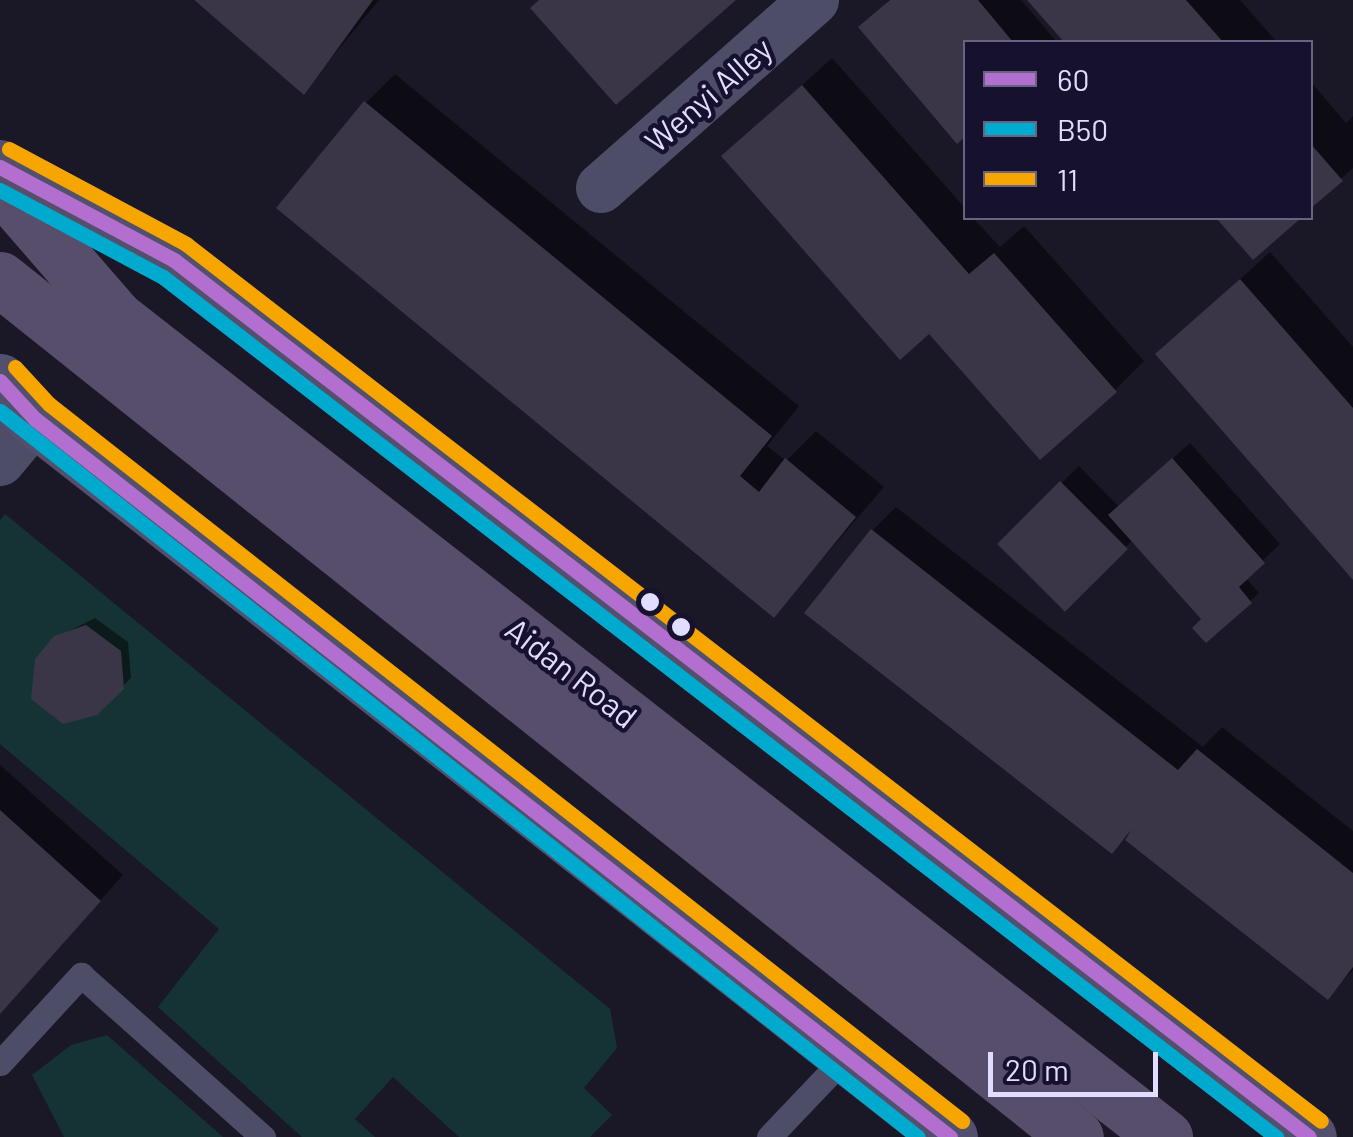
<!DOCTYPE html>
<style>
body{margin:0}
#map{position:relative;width:1353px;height:1137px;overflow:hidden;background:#1a1727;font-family:Barlow,sans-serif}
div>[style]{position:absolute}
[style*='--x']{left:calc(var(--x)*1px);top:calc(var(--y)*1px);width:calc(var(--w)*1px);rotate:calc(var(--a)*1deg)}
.green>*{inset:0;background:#153334}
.shadow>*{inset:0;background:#0007}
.building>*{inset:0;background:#3a3648;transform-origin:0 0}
.lane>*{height:25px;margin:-12.5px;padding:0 12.5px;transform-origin:12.5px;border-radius:12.5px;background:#4e4d67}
.street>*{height:50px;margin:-25px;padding:0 25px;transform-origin:25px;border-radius:25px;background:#4e4d67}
.secondary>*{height:55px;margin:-27.5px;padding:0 27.5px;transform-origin:27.5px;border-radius:27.5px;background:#52506d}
.primary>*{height:55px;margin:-27.5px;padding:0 27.5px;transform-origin:27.5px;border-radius:27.5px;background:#574e6b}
.bus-1>*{height:15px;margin:-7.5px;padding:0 7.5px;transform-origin:7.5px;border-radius:7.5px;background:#b36fd0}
.bus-2>*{height:15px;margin:-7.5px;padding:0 7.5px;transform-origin:7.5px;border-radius:7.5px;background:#00a9ce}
.bus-3>*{height:15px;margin:-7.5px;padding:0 7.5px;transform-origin:7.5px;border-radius:7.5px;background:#f7a600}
.dots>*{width:28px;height:28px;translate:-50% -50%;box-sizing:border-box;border:5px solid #16112d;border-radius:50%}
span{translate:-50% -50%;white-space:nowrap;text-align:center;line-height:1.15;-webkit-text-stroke:9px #16112d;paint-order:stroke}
.street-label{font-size:32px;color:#e1ddff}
.legend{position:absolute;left:963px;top:40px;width:350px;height:180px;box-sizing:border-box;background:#16112d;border:2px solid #676381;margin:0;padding:12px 18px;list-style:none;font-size:30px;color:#e1ddff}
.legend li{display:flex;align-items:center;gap:20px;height:50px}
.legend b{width:50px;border:2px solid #676381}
.scale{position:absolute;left:988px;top:1052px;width:170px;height:45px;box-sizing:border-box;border:5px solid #e1ddff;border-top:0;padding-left:12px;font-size:30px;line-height:35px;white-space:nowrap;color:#e1ddff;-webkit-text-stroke:8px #16112d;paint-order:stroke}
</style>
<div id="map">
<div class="green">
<div style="clip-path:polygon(5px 514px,610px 1009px,617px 1048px,584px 1088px,612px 1115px,590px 1137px,459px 1137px,393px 1077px,355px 1119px,375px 1137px,302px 1137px,158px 1007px,219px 929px,0 744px,0 520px)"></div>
<div style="clip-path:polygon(107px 1035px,223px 1137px,64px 1137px,32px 1075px,71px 1045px)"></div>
</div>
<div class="shadow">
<div style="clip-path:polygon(193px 0,379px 0,304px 91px)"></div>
<div style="clip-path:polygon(889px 0,1021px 0,1057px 42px,966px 42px,861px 27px)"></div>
<div style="clip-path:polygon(1030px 0,1240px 0,1277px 42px,1067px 42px)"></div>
<div style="clip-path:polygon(832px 58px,966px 209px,966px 218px,973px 218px,1000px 247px,1024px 226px,1144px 361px,1115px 390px,930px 331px,724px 156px)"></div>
<div style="clip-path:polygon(395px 74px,799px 406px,767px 446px,786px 461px,816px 431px,884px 487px,774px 615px,366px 103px)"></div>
<div style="clip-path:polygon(1310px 81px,1346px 123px,1353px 116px,1353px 168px,1310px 206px)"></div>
<div style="clip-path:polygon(1270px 252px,1353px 347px,1353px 576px,1158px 354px)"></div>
<div style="clip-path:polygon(1190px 443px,1280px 544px,1245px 577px,1259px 593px,1206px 640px,1204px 619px,1133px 540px,1064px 608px,1000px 543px,1079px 466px,1119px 507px)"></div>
<div style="clip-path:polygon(896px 507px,1203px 747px,1222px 727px,1353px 831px,1353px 970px,1327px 996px,1125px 838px,1112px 851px,872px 531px)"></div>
<div style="clip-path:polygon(95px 618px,128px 642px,131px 678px,96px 713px,55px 638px)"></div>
<div style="clip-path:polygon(0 765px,123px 875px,0 1013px)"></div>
</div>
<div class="building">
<div style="clip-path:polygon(194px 0,373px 0,304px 95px)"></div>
<div style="clip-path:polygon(539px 0,736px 0,616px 105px,530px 8px)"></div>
<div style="clip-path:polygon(890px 0,978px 0,1013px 42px,966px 42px,966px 136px,957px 144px,858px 27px)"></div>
<div style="clip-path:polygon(1027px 0,1186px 0,1223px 42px,1064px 42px)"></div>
<div style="clip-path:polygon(802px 85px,969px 274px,994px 253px,1117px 392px,1040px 460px,929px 334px,900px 360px,721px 156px)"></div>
<div style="clip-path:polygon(364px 101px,772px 436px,740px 476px,759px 492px,785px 458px,856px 517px,774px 618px,276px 208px)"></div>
<div style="clip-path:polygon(1310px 143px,1343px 181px,1310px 209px)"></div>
<div style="clip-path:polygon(1216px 218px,1301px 218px,1253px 260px)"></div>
<div style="clip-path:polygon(1240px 279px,1353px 408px,1353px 580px,1155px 354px)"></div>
<div style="clip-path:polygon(1172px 458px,1265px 563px,1239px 587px,1252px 603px,1206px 643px,1192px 628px,1201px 619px,1108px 515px)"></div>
<div style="left:1060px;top:481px;width:96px;height:89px;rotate:45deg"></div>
<div style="clip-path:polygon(871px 529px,1178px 770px,1197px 749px,1353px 873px,1353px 967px,1328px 1000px,1125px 840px,1131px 830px,1112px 854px,804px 613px)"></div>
<div style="clip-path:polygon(86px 625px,121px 651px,124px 689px,97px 715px,63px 724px,31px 699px,35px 659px,54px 636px)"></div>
<div style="clip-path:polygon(0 810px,101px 901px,0 1014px)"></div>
</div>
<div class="lane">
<div style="--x:0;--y:1063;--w:120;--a:-47.4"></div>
<div style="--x:81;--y:975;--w:244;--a:41.7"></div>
<div style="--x:769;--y:1137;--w:113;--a:-46.4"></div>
</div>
<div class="street">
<div style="--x:601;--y:188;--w:284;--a:-41.4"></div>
<div style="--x:0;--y:461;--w:55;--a:-50.2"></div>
</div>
<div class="secondary">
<div style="--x:0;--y:167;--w:197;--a:28.1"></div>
<div style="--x:174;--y:260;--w:1434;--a:37.69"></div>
<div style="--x:0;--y:381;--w:52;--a:47.4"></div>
<div style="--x:35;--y:419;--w:1163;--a:38.12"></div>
</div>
<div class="primary">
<div style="--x:0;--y:184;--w:177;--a:49.1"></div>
<div style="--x:116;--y:318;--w:1331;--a:37.98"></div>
<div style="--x:0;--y:279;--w:1376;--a:38.57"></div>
</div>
<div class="bus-1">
<div style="--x:0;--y:167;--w:197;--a:28.1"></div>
<div style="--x:174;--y:260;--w:1434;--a:37.69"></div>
<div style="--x:0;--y:381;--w:52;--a:47.4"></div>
<div style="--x:35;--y:419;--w:1163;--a:38.12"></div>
</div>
<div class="bus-2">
<div style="--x:0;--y:190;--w:185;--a:28.1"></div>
<div style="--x:163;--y:277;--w:1407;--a:37.69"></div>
<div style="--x:0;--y:411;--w:1170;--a:38.34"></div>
</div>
<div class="bus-3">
<div style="--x:9;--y:149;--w:201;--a:28.2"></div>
<div style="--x:186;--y:244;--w:1434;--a:37.69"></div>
<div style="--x:15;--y:367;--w:50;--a:47.4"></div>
<div style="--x:49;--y:404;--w:1161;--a:38.14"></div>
</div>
<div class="dots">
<div style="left:650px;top:602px;background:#e1ddff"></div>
<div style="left:681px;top:627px;background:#e1ddff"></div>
</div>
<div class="street-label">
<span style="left:708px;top:94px;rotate:-41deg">Wenyi Alley</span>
<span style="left:572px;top:672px;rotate:38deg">Aidan Road</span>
</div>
<ul class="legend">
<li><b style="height:12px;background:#b36fd0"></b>60</li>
<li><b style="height:12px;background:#00a9ce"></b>B50</li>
<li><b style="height:12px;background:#f7a600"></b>11</li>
</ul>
<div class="scale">20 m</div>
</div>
